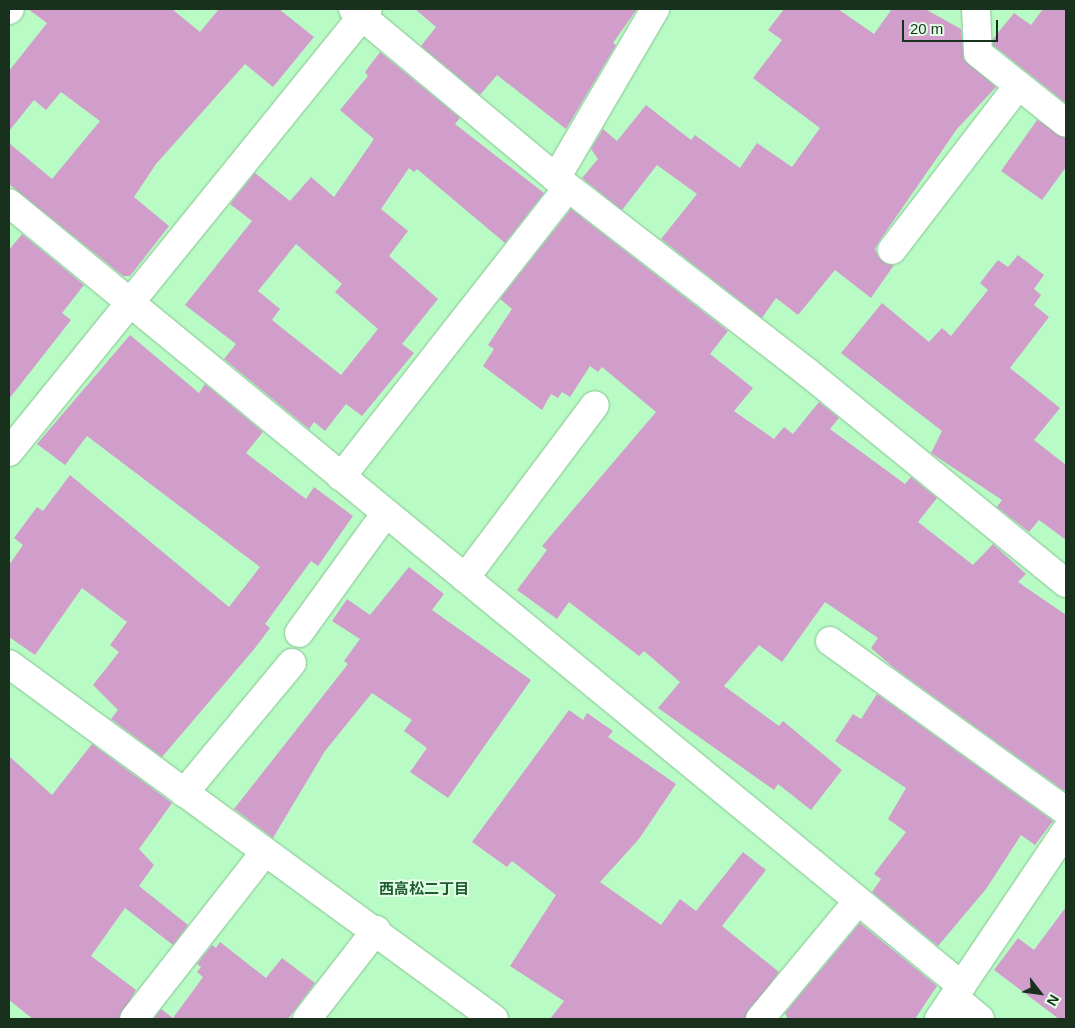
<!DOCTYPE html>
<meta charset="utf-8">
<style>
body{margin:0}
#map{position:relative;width:1075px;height:1028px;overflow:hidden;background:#b9fbc5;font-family:Arial,"Noto Sans JP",sans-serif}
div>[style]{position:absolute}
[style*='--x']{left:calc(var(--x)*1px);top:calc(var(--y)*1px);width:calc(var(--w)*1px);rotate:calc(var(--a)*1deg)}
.building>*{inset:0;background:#d19ecc}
.roads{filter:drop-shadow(0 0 1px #84c390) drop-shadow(0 0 1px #84c390)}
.minor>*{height:28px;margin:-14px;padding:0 14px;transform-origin:14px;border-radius:14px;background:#fff}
span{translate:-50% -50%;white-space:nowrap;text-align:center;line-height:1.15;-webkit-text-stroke:4px #e3fde7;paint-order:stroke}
.neighbourhood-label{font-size:15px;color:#1e5d30;font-weight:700}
.frame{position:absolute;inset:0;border:10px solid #17311d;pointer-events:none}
.north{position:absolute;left:1015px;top:968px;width:50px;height:50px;-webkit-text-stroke:4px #e3fde7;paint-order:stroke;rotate:120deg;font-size:14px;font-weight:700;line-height:20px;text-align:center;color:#17311d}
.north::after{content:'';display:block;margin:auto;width:18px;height:22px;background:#17311d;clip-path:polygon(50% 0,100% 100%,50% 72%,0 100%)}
.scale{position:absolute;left:902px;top:20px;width:96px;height:22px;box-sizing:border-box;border:2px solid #17311d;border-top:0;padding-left:6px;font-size:15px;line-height:18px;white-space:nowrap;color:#17311d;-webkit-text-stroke:4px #e3fde7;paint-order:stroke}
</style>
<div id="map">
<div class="building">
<div style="clip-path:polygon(28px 9px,172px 9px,200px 32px,219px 9px,279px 9px,314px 37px,273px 87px,245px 64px,156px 164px,134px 197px,169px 226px,130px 276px,123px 276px,9px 184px,9px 143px,52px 179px,100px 121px,61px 92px,46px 110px,34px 100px,9px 131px,9px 71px,47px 23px)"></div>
<div style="clip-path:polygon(415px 9px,637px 9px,613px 43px,616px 45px,566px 129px,497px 75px,480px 95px,421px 46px,436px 27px)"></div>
<div style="clip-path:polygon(784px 9px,838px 9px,874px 34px,892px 9px,925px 9px,961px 29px,964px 60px,996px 87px,957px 129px,880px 240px,875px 249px,878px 256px,894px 265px,871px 298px,835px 270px,798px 315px,776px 298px,762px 318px,661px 239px,697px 194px,657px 165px,622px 210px,582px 178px,598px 159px,591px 149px,603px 129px,617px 141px,646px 105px,691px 140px,695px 135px,740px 168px,757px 143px,792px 167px,820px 128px,753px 78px,782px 40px,768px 30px)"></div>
<div style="clip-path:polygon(1043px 9px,1066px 9px,1066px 103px,993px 45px,993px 39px,1014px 13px,1031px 25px)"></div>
<div style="clip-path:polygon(evenodd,380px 52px,460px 118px,455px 124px,544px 193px,505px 243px,417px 169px,414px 172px,409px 168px,381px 209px,408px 231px,389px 256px,438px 299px,402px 344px,414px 353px,362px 416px,346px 404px,325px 431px,314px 422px,309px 429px,224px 359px,236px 344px,185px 305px,252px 221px,230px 204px,255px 173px,290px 201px,311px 177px,334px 197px,374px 139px,340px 110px,368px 76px,365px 72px,380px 52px,296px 244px,342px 284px,335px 292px,378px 329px,341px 375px,272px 320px,280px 309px,258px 291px,296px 244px)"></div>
<div style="clip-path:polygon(1037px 120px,1066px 138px,1066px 167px,1042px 200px,1001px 171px)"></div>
<div style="clip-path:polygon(571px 209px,728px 331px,710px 354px,753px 388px,734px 411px,774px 439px,784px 427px,793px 434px,819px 402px,839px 418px,830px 429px,905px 484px,911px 477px,937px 498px,918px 522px,973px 565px,993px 544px,1026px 574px,1018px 582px,1066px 615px,1066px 792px,894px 668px,871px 648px,878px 638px,825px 602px,782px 662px,759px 645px,724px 686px,779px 726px,783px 721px,842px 770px,811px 810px,778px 784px,774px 790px,658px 708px,680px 682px,644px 651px,639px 656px,569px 602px,557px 619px,517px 590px,547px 550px,542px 546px,656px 412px,602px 367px,598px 372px,590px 366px,570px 397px,562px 392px,558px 398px,551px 394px,542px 410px,483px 366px,494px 349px,488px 345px,512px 309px,500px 299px)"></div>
<div style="clip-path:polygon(22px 234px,84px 285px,62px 313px,71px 320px,9px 399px,9px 250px)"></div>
<div style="clip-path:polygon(1018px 255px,1044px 275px,1034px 289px,1041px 295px,1034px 305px,1049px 317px,1010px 368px,1060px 408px,1034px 440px,1066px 465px,1066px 540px,1039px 520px,1029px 532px,997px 507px,1002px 500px,931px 453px,942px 431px,841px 353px,882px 303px,929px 342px,942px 328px,951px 336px,988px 290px,980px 283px,998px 260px,1008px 267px)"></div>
<div style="clip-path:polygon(130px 335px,199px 393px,205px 384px,263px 432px,246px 453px,306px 499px,314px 487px,353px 516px,318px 566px,311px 561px,265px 624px,270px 628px,255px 648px,162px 757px,111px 719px,118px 710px,93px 685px,119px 652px,110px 645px,127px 622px,82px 588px,35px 655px,9px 637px,9px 565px,23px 545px,14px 538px,37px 507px,43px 511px,70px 475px,229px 607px,260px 567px,87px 436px,65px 465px,37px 444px)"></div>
<div style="clip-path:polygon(409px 567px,444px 594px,432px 610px,531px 680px,448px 798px,410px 772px,427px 748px,404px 731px,412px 720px,372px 693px,325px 751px,273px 838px,234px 809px,348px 664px,344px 661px,360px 639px,332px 621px,347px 599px,370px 615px)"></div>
<div style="clip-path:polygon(877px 694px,1053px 821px,1035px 845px,1021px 835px,986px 889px,938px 946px,872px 892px,881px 879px,874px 874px,906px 832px,888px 819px,906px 788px,835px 741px,853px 714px,861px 719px)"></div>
<div style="clip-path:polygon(569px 710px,583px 720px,587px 713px,613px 731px,608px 737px,676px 784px,639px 839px,600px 882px,661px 925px,680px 899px,696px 911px,743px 852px,766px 870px,722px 926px,779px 972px,745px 1019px,550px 1019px,564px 1001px,510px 966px,556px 895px,512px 861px,507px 867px,472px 842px)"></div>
<div style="clip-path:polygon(92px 744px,172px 803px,139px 849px,154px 865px,139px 886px,188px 925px,173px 945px,125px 908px,91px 956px,136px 990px,119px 1019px,33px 1019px,9px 1000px,9px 756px,52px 795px)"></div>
<div style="clip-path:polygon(1066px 907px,1066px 1019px,1059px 1019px,994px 970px,1018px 938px,1034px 950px)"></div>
<div style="clip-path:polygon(860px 923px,937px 986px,915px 1019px,788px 1019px,785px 1013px)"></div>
<div style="clip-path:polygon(220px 942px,266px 978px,282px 958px,315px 983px,288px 1019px,154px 1019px,161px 1009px,173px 1018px,203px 977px,197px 972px,201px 967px,197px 964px,212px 945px,216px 948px)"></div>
</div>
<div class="roads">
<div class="minor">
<div style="--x:353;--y:9;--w:264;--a:39.8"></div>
<div style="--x:556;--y:178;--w:317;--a:37.7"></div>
<div style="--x:807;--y:372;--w:334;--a:39.2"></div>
<div style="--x:976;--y:9;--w:44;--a:87.4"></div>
<div style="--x:978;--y:53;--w:112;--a:38.5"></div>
<div style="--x:9;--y:10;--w:1;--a:-45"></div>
<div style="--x:556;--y:178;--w:196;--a:-59.6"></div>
<div style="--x:9;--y:203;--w:1233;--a:39.41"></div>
<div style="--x:892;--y:250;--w:207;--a:-52.5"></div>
<div style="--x:9;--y:452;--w:570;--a:-50.98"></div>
<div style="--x:341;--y:477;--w:367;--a:-51.9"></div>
<div style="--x:465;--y:578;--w:216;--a:-53.1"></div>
<div style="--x:299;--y:633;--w:148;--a:-54.1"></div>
<div style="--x:830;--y:641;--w:291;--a:35.8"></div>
<div style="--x:9;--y:664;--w:601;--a:36.2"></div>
<div style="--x:184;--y:793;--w:169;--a:-50.3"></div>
<div style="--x:954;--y:997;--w:34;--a:40"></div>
<div style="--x:134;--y:1019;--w:212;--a:-51.9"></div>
<div style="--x:307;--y:1019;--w:113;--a:-52.2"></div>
<div style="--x:760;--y:1019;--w:152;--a:-50.3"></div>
<div style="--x:939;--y:1019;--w:227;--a:-56"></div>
</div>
</div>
<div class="neighbourhood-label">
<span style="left:424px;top:889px">西高松二丁目</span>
</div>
<div class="frame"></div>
<div class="north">N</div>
<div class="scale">20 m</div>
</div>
